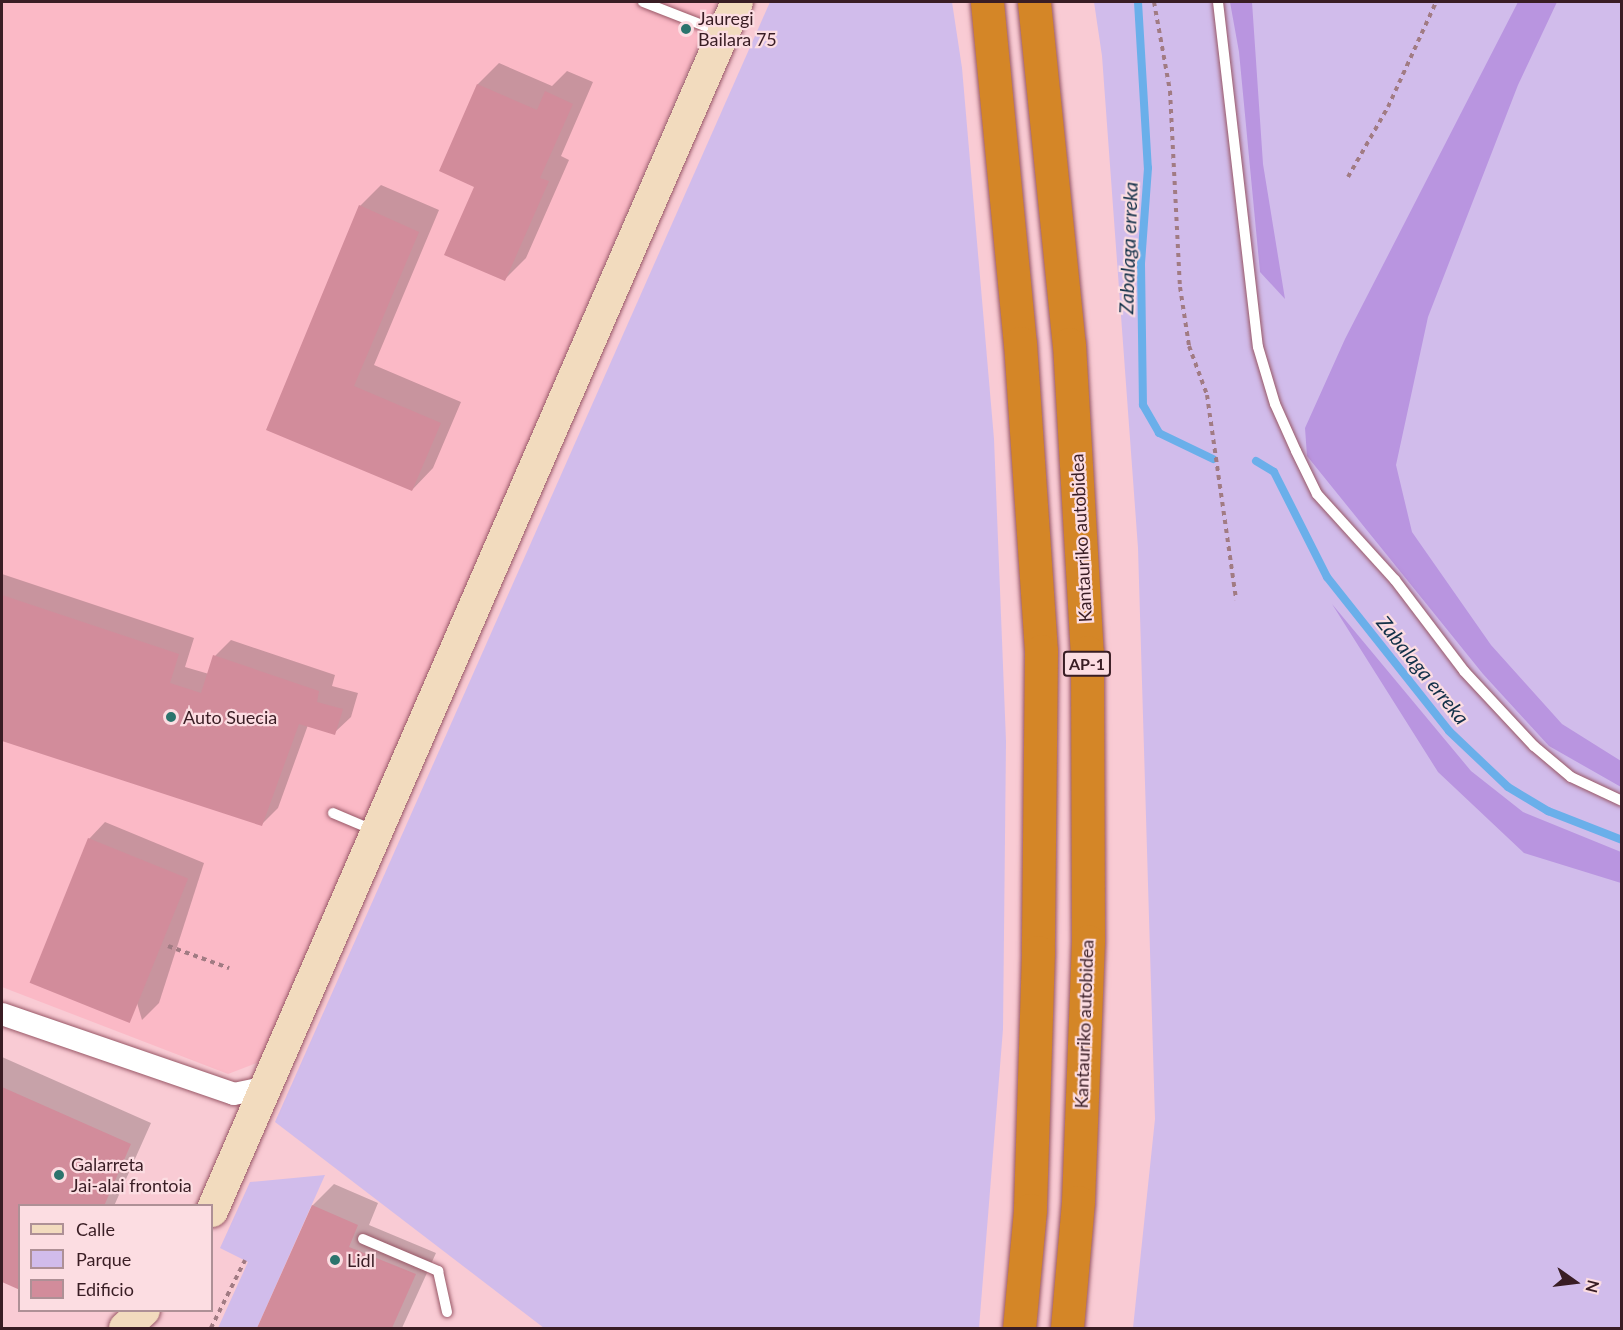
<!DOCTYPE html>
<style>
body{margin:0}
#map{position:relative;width:1623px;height:1330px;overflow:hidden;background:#f9cbd4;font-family:Lato,sans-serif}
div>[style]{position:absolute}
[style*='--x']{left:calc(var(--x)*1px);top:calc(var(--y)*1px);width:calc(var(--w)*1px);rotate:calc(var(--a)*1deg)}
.built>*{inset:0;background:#fbb9c6}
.green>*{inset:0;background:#d1bceb}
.forest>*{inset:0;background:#b995e0}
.shadow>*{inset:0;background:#0003}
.stream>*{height:8px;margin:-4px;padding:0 4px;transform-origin:4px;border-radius:4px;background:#6aafea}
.building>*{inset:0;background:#d28c9b;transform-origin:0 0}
.path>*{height:4px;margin-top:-2px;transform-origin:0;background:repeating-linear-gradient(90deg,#a17b83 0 4.5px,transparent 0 9px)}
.roads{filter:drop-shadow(0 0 2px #985766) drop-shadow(0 0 2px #985766)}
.lane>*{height:10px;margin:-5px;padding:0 5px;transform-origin:5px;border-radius:5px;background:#fff}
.street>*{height:22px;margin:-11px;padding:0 11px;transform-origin:11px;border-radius:11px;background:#fff}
.secondary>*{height:32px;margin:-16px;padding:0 16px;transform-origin:16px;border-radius:16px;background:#f2dbbe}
.highway>*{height:33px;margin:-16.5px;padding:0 16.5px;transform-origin:16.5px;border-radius:16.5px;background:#d48627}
.dots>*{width:16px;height:16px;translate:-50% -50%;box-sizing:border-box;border:3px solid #fcdde2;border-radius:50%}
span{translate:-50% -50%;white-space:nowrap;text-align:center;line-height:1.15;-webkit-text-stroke:4.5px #fcdde2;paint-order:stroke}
.shield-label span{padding:2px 4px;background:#fcdde2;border:2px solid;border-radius:4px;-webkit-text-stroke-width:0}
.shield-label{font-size:16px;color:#391d24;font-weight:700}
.poi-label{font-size:18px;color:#391d24}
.left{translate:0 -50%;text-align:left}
.street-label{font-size:18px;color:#391d24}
.water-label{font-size:20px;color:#123048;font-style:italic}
.frame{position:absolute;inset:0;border:3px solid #391d24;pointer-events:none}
.legend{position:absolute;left:18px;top:1204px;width:195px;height:108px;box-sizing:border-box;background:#fcdde2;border:2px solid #ae9096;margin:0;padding:8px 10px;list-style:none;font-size:18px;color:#391d24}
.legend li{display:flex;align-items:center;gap:12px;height:30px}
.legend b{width:30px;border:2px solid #ae9096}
.north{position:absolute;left:1545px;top:1252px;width:60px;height:60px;-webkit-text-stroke:4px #fcdde2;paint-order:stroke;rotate:104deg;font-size:16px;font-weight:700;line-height:24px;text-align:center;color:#391d24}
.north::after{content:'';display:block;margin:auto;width:21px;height:27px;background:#391d24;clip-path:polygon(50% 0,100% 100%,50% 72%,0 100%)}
</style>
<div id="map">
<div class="built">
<div style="clip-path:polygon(2px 2px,717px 2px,262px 1061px,228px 1074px,2px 987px)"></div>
</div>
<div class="green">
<div style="clip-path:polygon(770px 2px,952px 2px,962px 68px,994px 439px,1006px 741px,1003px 1029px,979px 1328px,544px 1328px,275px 1122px)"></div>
<div style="clip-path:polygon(1094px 2px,1621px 2px,1621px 1328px,1133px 1328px,1155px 1119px,1138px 548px,1102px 56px)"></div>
<div style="clip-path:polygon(325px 1175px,257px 1328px,218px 1328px,248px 1262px,220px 1248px,250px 1182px)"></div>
</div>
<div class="forest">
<div style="clip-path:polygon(1230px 2px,1252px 2px,1263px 164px,1285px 299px,1260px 272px,1239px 52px)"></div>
<div style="clip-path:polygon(1518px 2px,1557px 2px,1518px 85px,1428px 317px,1396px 465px,1412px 532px,1491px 645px,1562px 724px,1621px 761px,1621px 787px,1549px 746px,1483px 674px,1307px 456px,1305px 428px,1345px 339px)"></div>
<div style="clip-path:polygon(1332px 604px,1471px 771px,1523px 812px,1621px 852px,1621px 883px,1524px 853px,1438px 772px)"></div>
</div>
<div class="shadow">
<div style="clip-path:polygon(499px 63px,552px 86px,567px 71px,593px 82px,561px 156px,569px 160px,526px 258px,505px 279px,476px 186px,478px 84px)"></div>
<div style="clip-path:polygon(381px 185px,439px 210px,374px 365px,461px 402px,433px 468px,412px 490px,268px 429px,360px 206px)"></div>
<div style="clip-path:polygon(2px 574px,194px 638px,185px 667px,209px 674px,215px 656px,231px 640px,335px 675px,332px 686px,358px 693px,351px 717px,334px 733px,308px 725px,278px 808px,262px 824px,2px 739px)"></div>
<div style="clip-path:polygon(105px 822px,204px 863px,159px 1003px,142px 1020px,89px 839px)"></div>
<div style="clip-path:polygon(2px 1057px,151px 1123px,114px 1206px,20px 1206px,20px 1288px,2px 1280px)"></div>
<div style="clip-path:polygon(334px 1184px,378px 1203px,369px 1225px,436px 1253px,402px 1328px,259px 1328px,313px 1205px)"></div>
</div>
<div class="stream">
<div style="--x:1138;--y:2;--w:166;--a:86.6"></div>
<div style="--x:1148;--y:168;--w:96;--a:94.2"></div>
<div style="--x:1141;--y:264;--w:141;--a:89.2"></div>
<div style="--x:1143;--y:405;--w:32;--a:60"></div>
<div style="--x:1159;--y:433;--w:60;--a:25.7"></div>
<div style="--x:1256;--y:461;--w:21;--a:31"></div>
<div style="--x:1274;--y:472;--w:118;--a:63.2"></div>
<div style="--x:1327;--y:577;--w:196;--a:51.6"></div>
<div style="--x:1449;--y:731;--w:81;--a:43.5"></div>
<div style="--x:1508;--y:787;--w:47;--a:31"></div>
<div style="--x:1548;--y:811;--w:79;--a:21.4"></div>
</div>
<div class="building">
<div style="clip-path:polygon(477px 84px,537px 110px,545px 91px,573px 104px,540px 178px,549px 181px,505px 281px,444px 255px,474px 187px,439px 171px)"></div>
<div style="clip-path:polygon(359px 205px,419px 232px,354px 386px,441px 423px,412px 491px,266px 430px)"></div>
<div style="clip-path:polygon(2px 595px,179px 654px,170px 683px,201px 693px,213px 655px,319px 691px,317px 702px,343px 709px,335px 735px,299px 724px,262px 826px,2px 741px)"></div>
<div style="left:88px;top:838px;width:108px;height:156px;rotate:22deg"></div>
<div style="clip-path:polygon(2px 1087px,131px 1144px,104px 1206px,20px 1206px,20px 1290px,2px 1282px)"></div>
<div style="clip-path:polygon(312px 1205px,358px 1225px,349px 1247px,416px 1274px,392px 1328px,257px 1328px)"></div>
</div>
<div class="path">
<div style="--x:1154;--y:2;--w:90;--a:79.8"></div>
<div style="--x:1170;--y:91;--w:196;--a:87.1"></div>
<div style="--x:1180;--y:287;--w:60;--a:81.3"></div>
<div style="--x:1189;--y:346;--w:52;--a:69.8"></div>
<div style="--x:1207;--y:395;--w:207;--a:81.9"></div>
<div style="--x:1348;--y:177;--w:81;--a:-60.3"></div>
<div style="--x:1388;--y:107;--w:115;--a:-65.4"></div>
<div style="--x:168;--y:946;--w:65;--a:19.8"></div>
<div style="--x:211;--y:1328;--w:76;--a:-63.4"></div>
</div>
<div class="roads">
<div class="lane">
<div style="--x:643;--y:2;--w:83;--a:21.3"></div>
<div style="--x:1218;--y:2;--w:347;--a:83.4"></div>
<div style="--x:1258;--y:347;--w:59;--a:73.4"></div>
<div style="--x:1275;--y:404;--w:51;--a:65.9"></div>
<div style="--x:1296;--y:451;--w:48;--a:64"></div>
<div style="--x:1317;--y:494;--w:116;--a:47.8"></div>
<div style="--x:1395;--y:580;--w:114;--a:52.8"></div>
<div style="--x:1464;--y:671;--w:103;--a:47"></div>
<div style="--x:1534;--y:746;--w:48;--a:40"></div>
<div style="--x:1571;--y:777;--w:56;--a:25.2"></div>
<div style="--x:333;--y:813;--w:43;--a:23"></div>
<div style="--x:363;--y:1239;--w:82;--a:23.1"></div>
<div style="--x:438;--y:1271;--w:42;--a:77.6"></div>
</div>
<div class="street">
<div style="--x:2;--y:1014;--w:245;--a:19"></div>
<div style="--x:234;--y:1094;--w:33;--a:-12"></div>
</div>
<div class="secondary">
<div style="--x:212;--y:1211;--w:1318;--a:-66.53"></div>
<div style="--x:125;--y:1328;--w:26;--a:-43"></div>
</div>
<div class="highway">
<div style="--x:987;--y:2;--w:343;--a:84.5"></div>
<div style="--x:1020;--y:343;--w:309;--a:86.1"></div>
<div style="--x:1041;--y:651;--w:301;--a:90.6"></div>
<div style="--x:1038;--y:952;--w:258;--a:91.8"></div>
<div style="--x:1030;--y:1210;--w:119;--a:95.3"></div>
<div style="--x:1034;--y:2;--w:344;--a:84.2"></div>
<div style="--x:1069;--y:344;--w:309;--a:86.7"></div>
<div style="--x:1087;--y:652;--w:289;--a:89.8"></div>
<div style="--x:1088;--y:941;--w:261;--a:92.2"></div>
<div style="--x:1078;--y:1202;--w:126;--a:95"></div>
</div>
</div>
<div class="dots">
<div style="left:686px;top:29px;background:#2c746d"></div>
<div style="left:171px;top:717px;background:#2c746d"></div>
<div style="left:59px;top:1175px;background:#2c746d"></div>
<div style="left:335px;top:1260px;background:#2c746d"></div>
</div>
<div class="shield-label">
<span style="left:1087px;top:664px">AP-1</span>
</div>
<div class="poi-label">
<span class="left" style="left:698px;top:29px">Jauregi<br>Bailara 75</span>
<span class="left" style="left:183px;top:717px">Auto Suecia</span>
<span class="left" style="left:71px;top:1175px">Galarreta<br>Jai-alai frontoia</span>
<span class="left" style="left:347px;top:1260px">Lidl</span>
</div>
<div class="street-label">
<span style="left:1081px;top:538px;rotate:-93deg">Kantauriko autobidea</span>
<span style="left:1084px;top:1024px;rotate:-88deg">Kantauriko autobidea</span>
</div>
<div class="water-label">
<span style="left:1128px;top:248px;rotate:-88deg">Zabalaga erreka</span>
<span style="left:1423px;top:670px;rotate:51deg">Zabalaga erreka</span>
</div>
<div class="frame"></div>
<ul class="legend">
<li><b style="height:8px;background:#f2dbbe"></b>Calle</li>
<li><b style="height:16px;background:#d1bceb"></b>Parque</li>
<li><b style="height:16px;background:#d28c9b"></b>Edificio</li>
</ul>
<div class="north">N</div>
</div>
